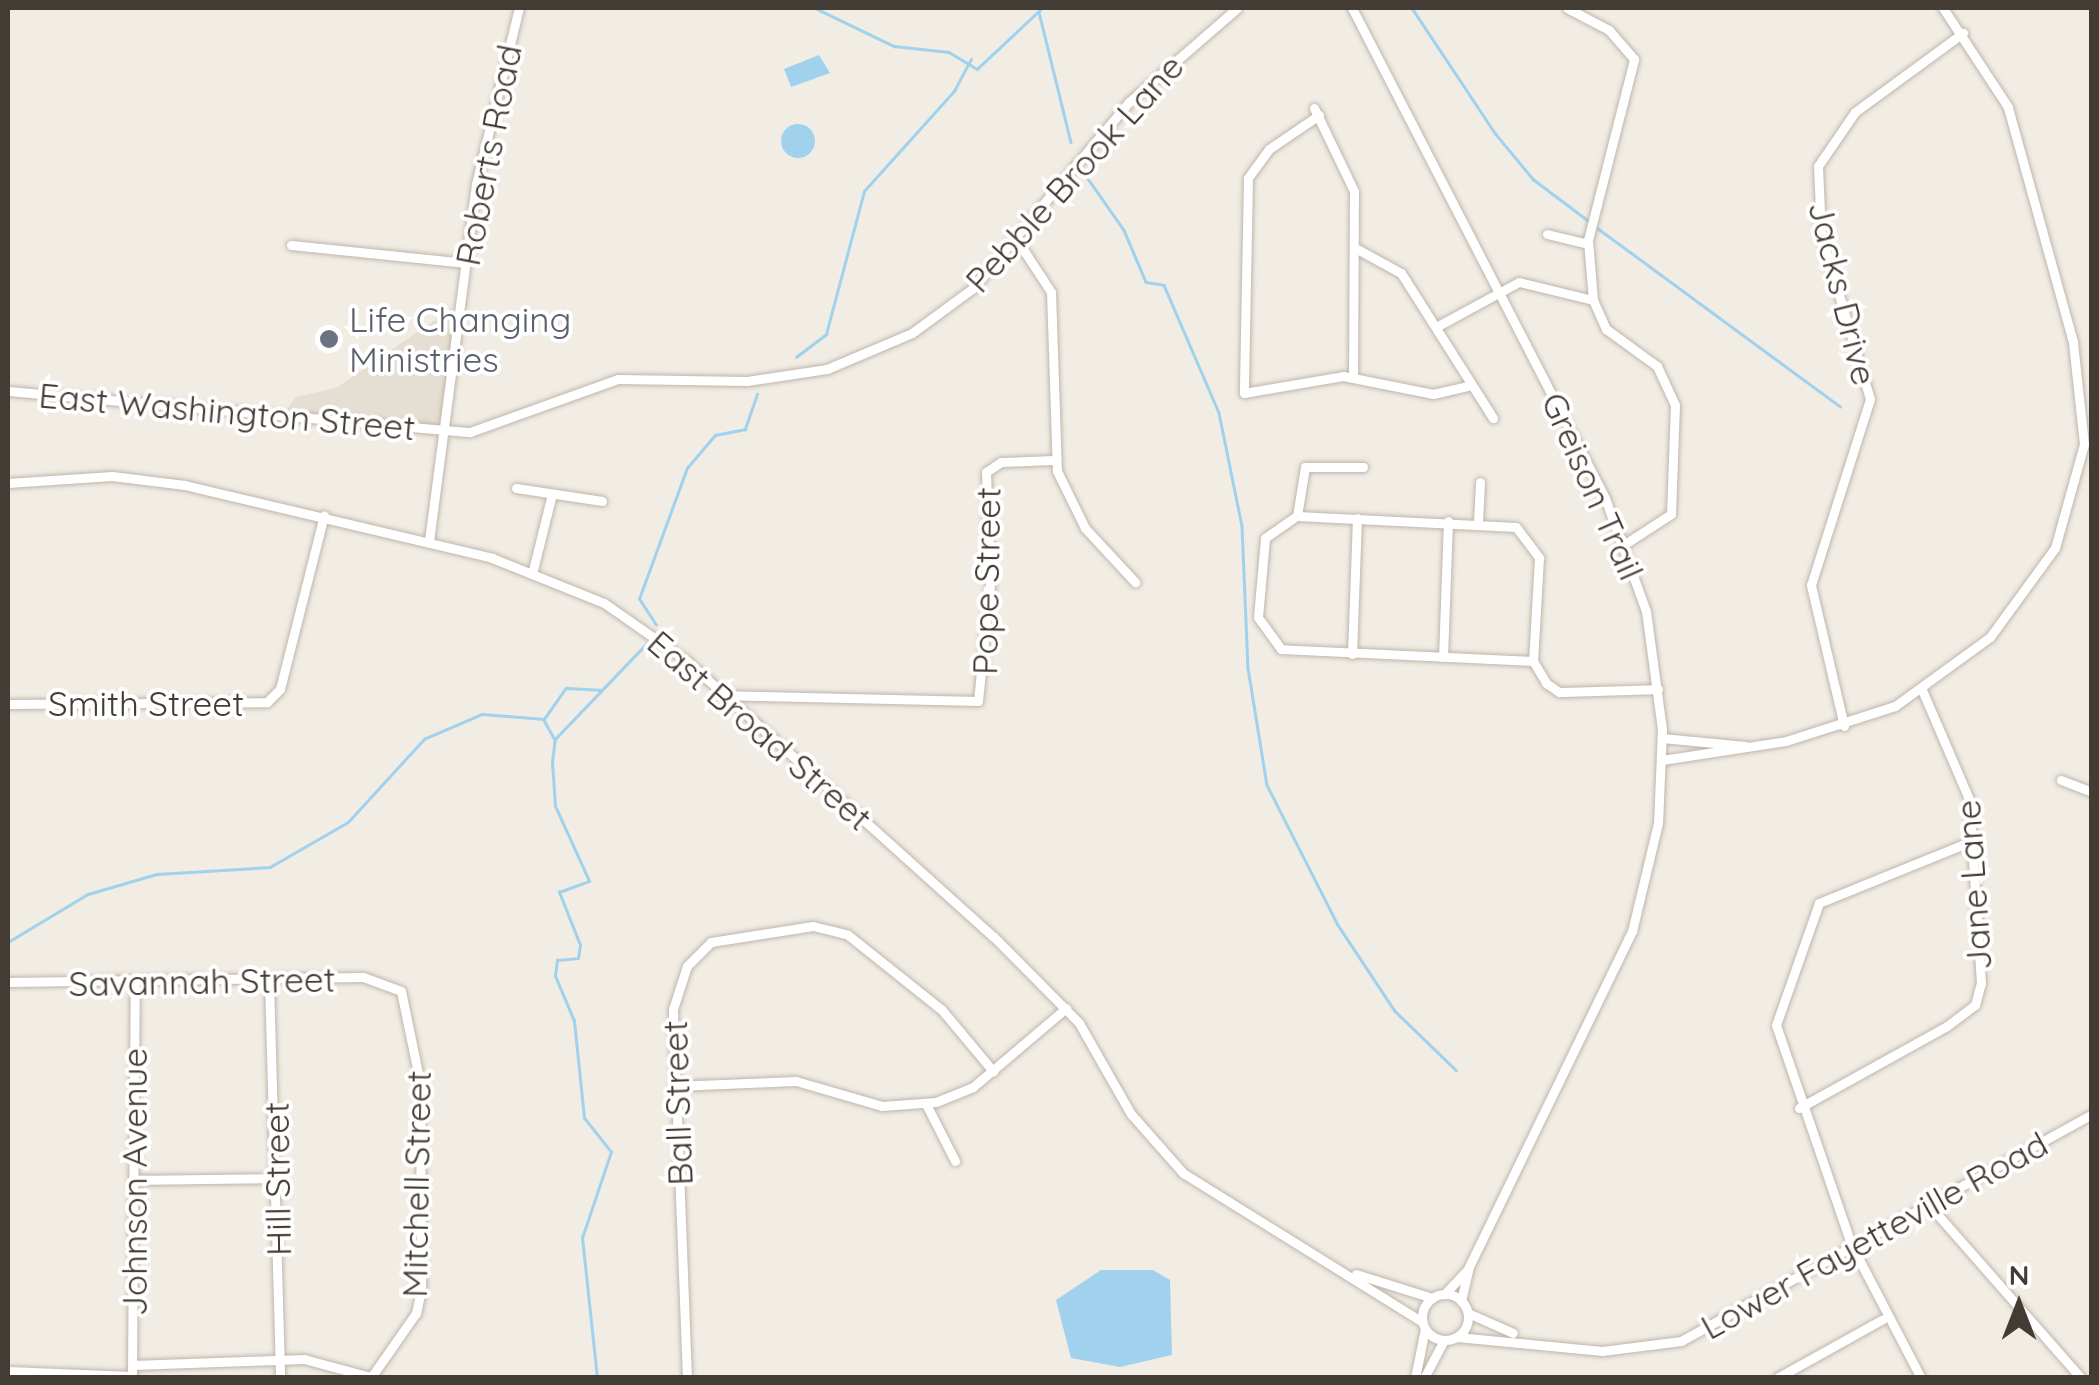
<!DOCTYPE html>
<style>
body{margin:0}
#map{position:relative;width:2099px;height:1385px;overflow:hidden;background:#f1ece4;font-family:Quicksand,sans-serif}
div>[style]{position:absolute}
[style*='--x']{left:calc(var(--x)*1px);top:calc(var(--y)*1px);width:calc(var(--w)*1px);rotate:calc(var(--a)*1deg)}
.residential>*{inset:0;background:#e5ded2}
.water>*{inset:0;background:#a1d2ed}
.round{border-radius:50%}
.stream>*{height:2.5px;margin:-1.25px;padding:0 1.25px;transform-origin:1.25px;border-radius:1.25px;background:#a1d2ed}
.roads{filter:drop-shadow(0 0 2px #bfb6aa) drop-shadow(0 0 2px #bfb6aa)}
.minor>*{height:9px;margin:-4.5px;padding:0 4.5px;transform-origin:4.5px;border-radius:4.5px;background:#fff}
.minor>.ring{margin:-4.5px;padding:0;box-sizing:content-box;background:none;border:9px solid #fff;border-radius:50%}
.dots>*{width:28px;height:28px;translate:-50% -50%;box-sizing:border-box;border:5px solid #fff;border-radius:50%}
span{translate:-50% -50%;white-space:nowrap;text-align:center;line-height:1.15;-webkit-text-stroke:8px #fff;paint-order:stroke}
.street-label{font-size:35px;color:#433c34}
.worship-label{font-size:35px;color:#5b616d}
.left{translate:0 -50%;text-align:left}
.frame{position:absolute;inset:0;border:10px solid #433c34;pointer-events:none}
.north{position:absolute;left:1969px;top:1255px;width:100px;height:100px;-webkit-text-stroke:8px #fff;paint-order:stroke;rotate:0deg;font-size:28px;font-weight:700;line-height:40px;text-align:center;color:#433c34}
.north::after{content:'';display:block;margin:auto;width:35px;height:45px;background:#433c34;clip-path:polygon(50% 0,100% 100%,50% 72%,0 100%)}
</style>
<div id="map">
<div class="residential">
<div style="clip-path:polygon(452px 308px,447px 432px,281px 418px,296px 397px,336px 388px)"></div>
</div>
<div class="water">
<div style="clip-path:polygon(819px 55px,830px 73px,791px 87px,784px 69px)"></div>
<div class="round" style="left:781px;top:124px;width:34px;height:34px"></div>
<div style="clip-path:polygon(1101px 1270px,1153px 1270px,1170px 1280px,1172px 1355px,1120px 1367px,1071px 1358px,1056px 1300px)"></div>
</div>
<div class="stream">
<div style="--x:815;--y:8;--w:88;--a:25.7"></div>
<div style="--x:894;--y:46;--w:55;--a:6.2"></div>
<div style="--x:949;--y:52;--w:33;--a:31"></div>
<div style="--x:977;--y:69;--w:89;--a:-43.2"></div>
<div style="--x:1412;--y:8;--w:150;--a:56.4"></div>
<div style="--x:1495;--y:133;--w:60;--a:50.4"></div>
<div style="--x:1533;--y:179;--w:71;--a:37"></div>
<div style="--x:1039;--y:12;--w:134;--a:76.2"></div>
<div style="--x:1084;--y:173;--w:70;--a:54.9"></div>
<div style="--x:1124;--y:230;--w:56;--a:67.1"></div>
<div style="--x:1146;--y:282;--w:18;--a:9"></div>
<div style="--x:1164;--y:285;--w:139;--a:66.7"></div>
<div style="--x:1219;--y:413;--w:115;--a:78.5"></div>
<div style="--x:1242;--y:526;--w:142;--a:87.6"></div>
<div style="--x:1248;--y:668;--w:119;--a:80.8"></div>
<div style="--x:1267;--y:785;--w:157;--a:63.1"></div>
<div style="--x:1338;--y:925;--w:103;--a:56.5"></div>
<div style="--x:1395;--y:1011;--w:85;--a:44"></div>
<div style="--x:1596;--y:227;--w:303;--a:36.3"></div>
<div style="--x:796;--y:357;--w:38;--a:-37"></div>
<div style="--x:826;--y:334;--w:148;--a:-75.1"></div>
<div style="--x:864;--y:191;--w:135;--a:-48"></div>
<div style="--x:954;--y:91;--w:36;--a:-62"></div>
<div style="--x:656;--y:625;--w:31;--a:-123"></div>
<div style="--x:639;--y:599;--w:140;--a:-69.9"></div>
<div style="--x:687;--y:468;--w:43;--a:-49.7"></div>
<div style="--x:715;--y:435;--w:31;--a:-11"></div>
<div style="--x:745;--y:429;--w:37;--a:-71"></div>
<div style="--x:544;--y:720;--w:21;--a:61"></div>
<div style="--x:8;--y:942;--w:93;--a:-31"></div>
<div style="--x:88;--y:894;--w:72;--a:-16.2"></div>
<div style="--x:157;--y:874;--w:113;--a:-3.5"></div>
<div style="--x:270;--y:867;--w:90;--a:-30"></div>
<div style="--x:348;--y:822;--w:113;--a:-47.5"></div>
<div style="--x:424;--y:739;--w:63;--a:-23.3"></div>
<div style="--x:482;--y:714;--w:62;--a:4.6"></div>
<div style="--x:544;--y:719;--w:38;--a:-55"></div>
<div style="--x:566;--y:688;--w:34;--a:3"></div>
<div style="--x:597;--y:1378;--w:141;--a:-96.1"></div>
<div style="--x:582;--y:1238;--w:91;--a:-71.4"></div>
<div style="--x:611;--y:1152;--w:43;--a:-128.5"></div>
<div style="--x:584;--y:1118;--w:98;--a:-95.9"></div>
<div style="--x:574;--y:1021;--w:49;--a:-112.9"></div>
<div style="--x:555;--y:976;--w:16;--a:-83"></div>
<div style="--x:557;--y:960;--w:21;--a:-5"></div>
<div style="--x:578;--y:958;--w:13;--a:-81"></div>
<div style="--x:580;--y:945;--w:57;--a:-111.6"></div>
<div style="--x:559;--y:892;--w:32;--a:-20"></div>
<div style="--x:589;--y:881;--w:82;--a:-114.4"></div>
<div style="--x:555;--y:806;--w:44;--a:-93.9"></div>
<div style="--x:552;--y:762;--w:23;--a:-83"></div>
<div style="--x:555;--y:739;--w:134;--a:-46.2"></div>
</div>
<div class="roads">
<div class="minor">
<div style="--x:1352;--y:8;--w:551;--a:62.69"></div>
<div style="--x:1605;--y:498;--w:120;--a:70.1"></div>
<div style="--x:1646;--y:611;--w:119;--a:82.3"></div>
<div style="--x:1662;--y:729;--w:94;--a:92.4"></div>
<div style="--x:1658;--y:823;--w:111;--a:103.5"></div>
<div style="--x:1632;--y:931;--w:376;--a:115.9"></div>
<div style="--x:1468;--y:1269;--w:34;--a:133"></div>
<div style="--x:1314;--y:108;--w:92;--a:64.3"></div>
<div style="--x:1354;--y:191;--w:186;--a:90.3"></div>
<div style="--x:1319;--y:115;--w:60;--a:145.8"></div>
<div style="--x:1269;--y:149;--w:36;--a:126"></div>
<div style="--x:1248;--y:178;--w:215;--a:91.1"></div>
<div style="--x:1244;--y:393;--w:100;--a:-9.7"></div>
<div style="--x:1343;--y:376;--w:92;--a:11.3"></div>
<div style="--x:1433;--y:394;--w:36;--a:-13"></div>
<div style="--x:1547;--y:234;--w:42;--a:13.7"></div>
<div style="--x:1017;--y:240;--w:62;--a:56.8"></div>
<div style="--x:1051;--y:292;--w:179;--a:88.1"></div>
<div style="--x:1057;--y:471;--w:64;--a:63.8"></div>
<div style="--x:1085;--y:528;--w:74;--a:47.2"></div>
<div style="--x:291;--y:245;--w:174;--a:5.9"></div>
<div style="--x:1357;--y:249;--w:50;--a:28.6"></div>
<div style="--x:1401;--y:273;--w:172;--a:57.6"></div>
<div style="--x:1593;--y:300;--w:32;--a:66"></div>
<div style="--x:1606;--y:329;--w:63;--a:36"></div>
<div style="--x:1657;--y:366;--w:43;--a:65.2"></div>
<div style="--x:1675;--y:405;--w:109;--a:92.1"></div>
<div style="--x:1671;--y:514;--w:55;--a:146.9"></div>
<div style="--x:1436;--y:327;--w:94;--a:-28.5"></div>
<div style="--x:1519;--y:282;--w:76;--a:13.7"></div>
<div style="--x:1593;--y:300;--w:60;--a:-94.8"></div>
<div style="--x:1588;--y:240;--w:187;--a:-75.7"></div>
<div style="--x:1634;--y:59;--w:38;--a:-131"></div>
<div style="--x:1609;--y:30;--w:47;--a:-152.4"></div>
<div style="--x:8;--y:391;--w:464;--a:5.1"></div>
<div style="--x:470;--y:432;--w:157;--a:-19.7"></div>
<div style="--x:618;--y:379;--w:129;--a:0.9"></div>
<div style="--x:747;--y:381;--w:81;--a:-8.5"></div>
<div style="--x:827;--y:369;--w:92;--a:-23"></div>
<div style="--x:912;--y:333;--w:74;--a:-36.3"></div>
<div style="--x:972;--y:289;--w:244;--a:-50"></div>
<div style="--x:1129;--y:102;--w:143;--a:-41"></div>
<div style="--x:8;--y:483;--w:104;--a:-3.9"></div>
<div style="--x:112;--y:476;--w:73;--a:7.1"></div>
<div style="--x:184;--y:485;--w:317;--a:13.3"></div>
<div style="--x:492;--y:558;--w:121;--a:21.9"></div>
<div style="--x:604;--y:603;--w:101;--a:34.9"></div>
<div style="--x:687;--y:661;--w:413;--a:42"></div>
<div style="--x:994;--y:937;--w:121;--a:45.3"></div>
<div style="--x:1079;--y:1023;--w:105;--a:60.3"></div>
<div style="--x:1131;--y:1114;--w:79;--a:48.6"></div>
<div style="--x:1183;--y:1173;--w:282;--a:31.9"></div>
<div style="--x:516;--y:488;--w:87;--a:8.6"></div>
<div style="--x:1297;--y:516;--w:50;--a:-80.7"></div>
<div style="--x:1305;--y:467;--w:58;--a:0"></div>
<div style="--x:1478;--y:523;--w:41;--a:-87.2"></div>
<div style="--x:429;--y:541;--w:360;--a:-82.5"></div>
<div style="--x:476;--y:184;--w:181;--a:-76.3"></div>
<div style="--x:533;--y:570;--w:78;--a:-76"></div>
<div style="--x:1352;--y:654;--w:136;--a:-87.9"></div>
<div style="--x:1443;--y:657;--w:136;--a:-87.9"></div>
<div style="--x:1533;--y:661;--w:252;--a:-177.3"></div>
<div style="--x:1281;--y:649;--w:39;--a:-126"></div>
<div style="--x:1258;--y:617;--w:79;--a:-84.9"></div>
<div style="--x:1265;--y:538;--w:39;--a:-35"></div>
<div style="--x:1297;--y:516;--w:219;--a:2.9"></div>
<div style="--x:1516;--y:527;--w:39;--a:53"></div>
<div style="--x:1539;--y:558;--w:103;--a:93.3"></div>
<div style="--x:1533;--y:661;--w:26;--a:59"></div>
<div style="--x:1546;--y:683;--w:16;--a:35"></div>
<div style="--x:1559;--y:692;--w:99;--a:-1.7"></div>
<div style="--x:717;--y:695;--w:261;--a:1.3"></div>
<div style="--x:978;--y:701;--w:117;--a:-84.1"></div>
<div style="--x:990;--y:585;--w:113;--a:-92"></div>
<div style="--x:986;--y:472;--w:18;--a:-34"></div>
<div style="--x:1001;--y:462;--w:54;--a:-2.1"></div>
<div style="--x:8;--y:704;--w:259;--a:-0.4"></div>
<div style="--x:267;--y:702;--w:18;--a:-45"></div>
<div style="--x:280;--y:689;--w:179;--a:-75.8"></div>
<div style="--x:1844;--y:726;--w:145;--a:-103.2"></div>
<div style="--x:1811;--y:585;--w:195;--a:-72.4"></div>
<div style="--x:1870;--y:399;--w:171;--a:-106.6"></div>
<div style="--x:1821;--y:235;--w:69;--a:-92.5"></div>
<div style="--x:1818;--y:166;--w:65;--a:-55.6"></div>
<div style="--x:1855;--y:112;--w:134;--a:-36.2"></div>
<div style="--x:1662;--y:738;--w:84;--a:5.4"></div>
<div style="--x:1662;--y:760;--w:125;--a:-8.7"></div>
<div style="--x:1786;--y:741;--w:114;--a:-17.8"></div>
<div style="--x:1895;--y:706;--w:117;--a:-36"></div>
<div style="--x:1990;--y:637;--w:110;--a:-53.9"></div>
<div style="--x:2055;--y:548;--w:108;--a:-74.4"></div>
<div style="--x:2084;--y:444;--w:103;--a:-96.2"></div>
<div style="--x:2073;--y:342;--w:244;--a:-105.5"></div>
<div style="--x:2008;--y:107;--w:118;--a:-123.3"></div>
<div style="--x:2061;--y:780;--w:33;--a:21"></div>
<div style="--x:269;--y:980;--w:398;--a:88.4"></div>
<div style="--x:8;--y:982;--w:355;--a:-0.8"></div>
<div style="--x:363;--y:977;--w:40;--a:20.2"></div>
<div style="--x:401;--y:991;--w:94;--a:78.3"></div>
<div style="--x:420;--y:1083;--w:207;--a:89.7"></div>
<div style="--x:421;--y:1290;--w:24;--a:102"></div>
<div style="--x:416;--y:1313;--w:77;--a:124.9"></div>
<div style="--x:675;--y:1086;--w:121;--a:-2.4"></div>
<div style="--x:796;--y:1081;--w:90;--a:16.2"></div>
<div style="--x:882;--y:1106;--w:54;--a:-4.2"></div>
<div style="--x:936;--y:1102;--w:40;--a:-22"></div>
<div style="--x:973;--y:1087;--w:122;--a:-40.3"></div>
<div style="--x:926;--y:1104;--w:64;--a:63"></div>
<div style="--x:1799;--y:1108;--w:169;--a:-29"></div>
<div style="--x:1947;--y:1026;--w:35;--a:-37"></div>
<div style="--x:1975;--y:1005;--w:23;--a:-75"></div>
<div style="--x:1981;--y:983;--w:184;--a:-93.7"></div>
<div style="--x:1969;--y:799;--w:119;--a:-113.3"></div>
<div style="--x:135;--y:1180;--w:144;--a:-0.8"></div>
<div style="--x:1930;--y:1206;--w:229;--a:48.7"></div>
<div style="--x:1356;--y:1274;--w:80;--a:17.5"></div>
<div class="ring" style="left:1422px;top:1294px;width:37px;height:37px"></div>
<div style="--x:1461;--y:1301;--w:32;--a:-77"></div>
<div style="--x:1468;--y:1313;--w:49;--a:24"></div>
<div style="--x:1457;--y:1337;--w:146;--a:5.5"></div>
<div style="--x:1602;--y:1351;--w:80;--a:-7.2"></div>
<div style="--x:1681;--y:1341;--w:470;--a:-28.9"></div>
<div style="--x:132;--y:1365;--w:172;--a:-2"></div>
<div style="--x:304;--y:1359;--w:73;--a:15.2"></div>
<div style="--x:8;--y:1371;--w:124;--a:2.3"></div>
<div style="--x:132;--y:1378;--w:391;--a:-89.6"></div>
<div style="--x:687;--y:1378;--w:369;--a:-92.2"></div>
<div style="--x:673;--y:1009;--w:45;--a:-72"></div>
<div style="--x:687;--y:966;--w:34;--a:-45"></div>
<div style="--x:711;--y:942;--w:103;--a:-8.9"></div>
<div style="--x:813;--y:926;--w:36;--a:14"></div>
<div style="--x:848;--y:935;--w:120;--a:38.6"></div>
<div style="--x:942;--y:1010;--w:80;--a:50.1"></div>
<div style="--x:1415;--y:1378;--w:50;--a:-78.5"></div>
<div style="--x:1424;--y:1378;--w:41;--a:-62.2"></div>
<div style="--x:1777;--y:1378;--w:121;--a:-29.1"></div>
<div style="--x:1921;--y:1378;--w:151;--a:-117.6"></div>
<div style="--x:1851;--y:1244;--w:231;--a:-108.9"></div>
<div style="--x:1776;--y:1025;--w:129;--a:-70.6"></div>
<div style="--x:1819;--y:903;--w:165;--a:-22.1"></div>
</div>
</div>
<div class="dots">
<div style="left:329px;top:339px;background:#6b7280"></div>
</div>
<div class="street-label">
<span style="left:488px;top:155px;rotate:-79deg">Roberts Road</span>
<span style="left:1074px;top:173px;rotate:-48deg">Pebble Brook Lane</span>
<span style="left:1843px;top:293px;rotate:76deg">Jacks Drive</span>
<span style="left:227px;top:411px;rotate:5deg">East Washington Street</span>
<span style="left:1593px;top:486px;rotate:66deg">Greison Trail</span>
<span style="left:986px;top:581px;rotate:-89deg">Pope Street</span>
<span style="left:146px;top:703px">Smith Street</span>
<span style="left:760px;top:730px;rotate:41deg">East Broad Street</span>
<span style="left:1973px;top:885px;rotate:-94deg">Jane Lane</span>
<span style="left:202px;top:981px;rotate:-1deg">Savannah Street</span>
<span style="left:677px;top:1103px;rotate:-92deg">Ball Street</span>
<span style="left:277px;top:1179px;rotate:-91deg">Hill Street</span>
<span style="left:134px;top:1182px;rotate:-90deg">Johnson Avenue</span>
<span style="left:416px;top:1184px;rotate:-89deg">Mitchell Street</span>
<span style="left:1874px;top:1235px;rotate:-29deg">Lower Fayetteville Road</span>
</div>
<div class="worship-label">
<span class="left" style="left:349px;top:339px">Life Changing<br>Ministries</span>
</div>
<div class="frame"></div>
<div class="north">N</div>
</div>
